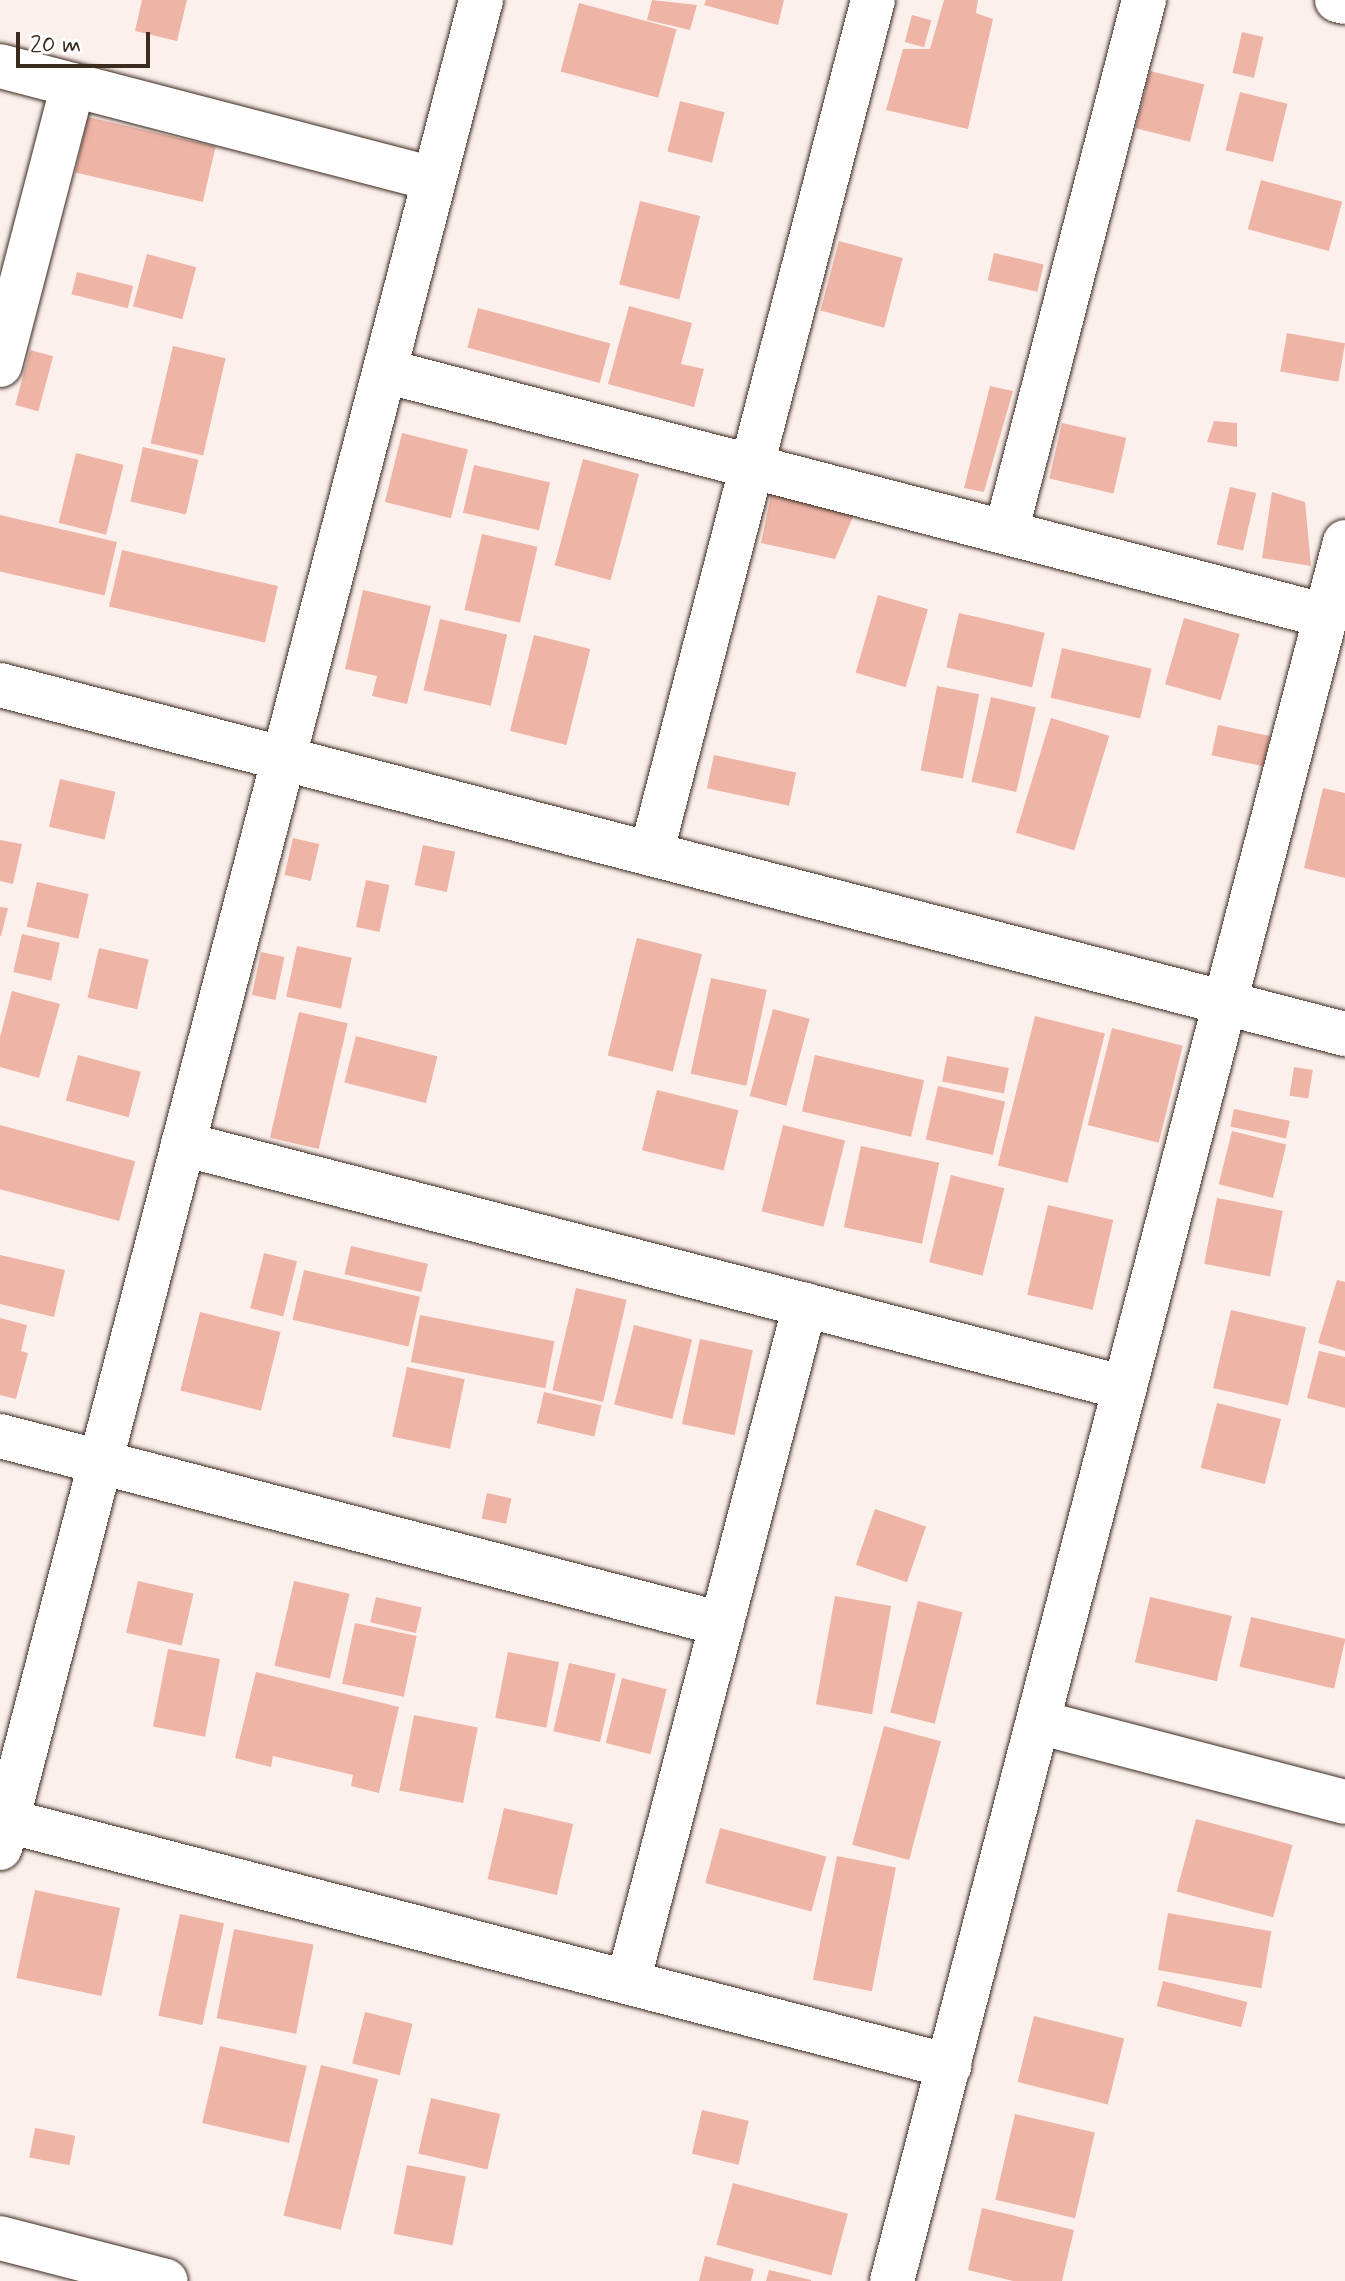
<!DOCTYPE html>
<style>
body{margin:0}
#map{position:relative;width:1345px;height:2281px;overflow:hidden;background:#fcf0ed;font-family:Mynerve,sans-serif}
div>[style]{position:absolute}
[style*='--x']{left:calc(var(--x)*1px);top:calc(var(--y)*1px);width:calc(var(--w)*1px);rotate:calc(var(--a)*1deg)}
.building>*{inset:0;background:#eeb5a7;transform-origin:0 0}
.roads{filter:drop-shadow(0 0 2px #3b2a1e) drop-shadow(0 0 2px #3b2a1e)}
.minor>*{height:44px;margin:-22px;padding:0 22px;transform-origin:22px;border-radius:22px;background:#fff}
span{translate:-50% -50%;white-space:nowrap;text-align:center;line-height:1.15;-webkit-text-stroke:6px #fff;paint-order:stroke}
.scale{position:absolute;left:16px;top:32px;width:134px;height:36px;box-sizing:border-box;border:4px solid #3b2a1e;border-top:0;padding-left:10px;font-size:24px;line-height:28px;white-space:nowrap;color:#3b2a1e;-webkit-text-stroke:6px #fff;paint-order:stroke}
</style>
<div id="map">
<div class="building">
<div style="clip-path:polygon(142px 0,187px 0,177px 41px,135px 31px)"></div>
<div style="clip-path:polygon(652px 0,697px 5px,690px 30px,647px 20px)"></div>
<div style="clip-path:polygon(706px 0,784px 0,778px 25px,704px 5px)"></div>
<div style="clip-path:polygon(944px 0,978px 0,976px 13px,993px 19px,968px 129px,886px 110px,903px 49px,930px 49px)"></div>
<div style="left:579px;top:3px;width:101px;height:71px;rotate:15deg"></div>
<div style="left:912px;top:15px;width:20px;height:28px;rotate:15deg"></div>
<div style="left:1242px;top:32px;width:22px;height:42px;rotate:13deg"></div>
<div style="left:1150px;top:71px;width:56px;height:59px;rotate:14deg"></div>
<div style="left:1240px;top:92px;width:49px;height:60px;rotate:14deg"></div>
<div style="left:680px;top:101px;width:46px;height:52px;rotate:14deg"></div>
<div style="left:88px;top:117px;width:131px;height:57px;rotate:13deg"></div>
<div style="left:1261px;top:180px;width:84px;height:51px;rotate:15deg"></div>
<div style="left:640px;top:201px;width:62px;height:86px;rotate:14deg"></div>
<div style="left:839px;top:241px;width:66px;height:72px;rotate:15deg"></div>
<div style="left:994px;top:253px;width:51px;height:28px;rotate:13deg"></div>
<div style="left:147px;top:254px;width:51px;height:54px;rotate:15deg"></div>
<div style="left:77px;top:272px;width:58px;height:23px;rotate:14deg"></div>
<div style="clip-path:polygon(629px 306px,692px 323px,681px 364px,704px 369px,694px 407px,608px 384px)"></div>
<div style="left:478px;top:308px;width:137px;height:41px;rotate:15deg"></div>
<div style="left:1287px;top:333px;width:59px;height:39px;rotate:10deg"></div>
<div style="left:173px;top:346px;width:54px;height:100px;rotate:13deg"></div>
<div style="left:30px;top:350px;width:24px;height:57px;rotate:15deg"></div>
<div style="clip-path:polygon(990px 386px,1013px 391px,984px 492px,964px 488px)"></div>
<div style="clip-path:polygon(1214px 421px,1237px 423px,1237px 447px,1207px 442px)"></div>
<div style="left:1062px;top:423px;width:66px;height:57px;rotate:13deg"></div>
<div style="left:402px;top:433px;width:68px;height:71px;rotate:14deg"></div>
<div style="left:143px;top:447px;width:57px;height:56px;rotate:13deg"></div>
<div style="left:76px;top:453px;width:49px;height:72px;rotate:14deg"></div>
<div style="left:583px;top:459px;width:58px;height:110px;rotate:15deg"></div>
<div style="left:474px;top:465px;width:78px;height:49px;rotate:13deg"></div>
<div style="left:1230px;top:487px;width:27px;height:59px;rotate:13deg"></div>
<div style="clip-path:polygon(772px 490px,855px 512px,835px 559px,761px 543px)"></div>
<div style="clip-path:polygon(1272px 492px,1305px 502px,1311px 566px,1262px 558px)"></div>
<div style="left:0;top:515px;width:120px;height:55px;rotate:13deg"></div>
<div style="left:482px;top:534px;width:57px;height:78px;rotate:13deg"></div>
<div style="left:122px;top:550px;width:160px;height:58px;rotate:13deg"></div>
<div style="clip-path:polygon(363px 590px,431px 606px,407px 704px,372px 696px,377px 676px,345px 669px)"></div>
<div style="left:878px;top:595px;width:52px;height:81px;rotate:16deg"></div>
<div style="left:959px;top:613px;width:88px;height:56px;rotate:13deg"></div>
<div style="left:1184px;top:618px;width:58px;height:69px;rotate:16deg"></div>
<div style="left:440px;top:619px;width:69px;height:73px;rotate:13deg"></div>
<div style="left:534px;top:635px;width:58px;height:99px;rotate:14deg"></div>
<div style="left:1062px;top:648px;width:92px;height:51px;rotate:13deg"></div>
<div style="left:937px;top:686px;width:43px;height:86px;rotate:11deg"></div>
<div style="left:991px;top:697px;width:46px;height:87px;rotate:13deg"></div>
<div style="left:1051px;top:718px;width:61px;height:120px;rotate:17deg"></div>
<div style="left:1218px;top:725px;width:53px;height:31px;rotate:12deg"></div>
<div style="left:714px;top:755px;width:84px;height:34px;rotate:12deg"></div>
<div style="left:60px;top:779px;width:57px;height:49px;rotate:13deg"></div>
<div style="clip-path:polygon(1323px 788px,1345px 793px,1345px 878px,1304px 868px)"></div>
<div style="left:293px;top:838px;width:27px;height:38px;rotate:13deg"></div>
<div style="clip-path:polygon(0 840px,22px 844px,13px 884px,0 881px)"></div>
<div style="left:423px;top:845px;width:33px;height:41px;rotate:12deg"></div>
<div style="left:366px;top:880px;width:24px;height:48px;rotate:12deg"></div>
<div style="left:37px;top:882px;width:53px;height:46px;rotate:13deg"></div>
<div style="clip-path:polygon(0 907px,8px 908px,1px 936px,0 936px)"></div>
<div style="left:22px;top:934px;width:39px;height:39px;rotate:13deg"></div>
<div style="left:637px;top:938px;width:67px;height:121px;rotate:14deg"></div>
<div style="left:297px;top:946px;width:56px;height:52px;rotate:12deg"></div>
<div style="left:99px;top:948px;width:51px;height:51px;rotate:13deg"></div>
<div style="left:261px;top:952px;width:24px;height:44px;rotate:12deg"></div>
<div style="left:711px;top:978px;width:57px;height:98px;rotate:12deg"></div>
<div style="clip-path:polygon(12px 991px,60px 1004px,39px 1078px,0 1067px,0 1037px)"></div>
<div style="left:773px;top:1009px;width:38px;height:90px;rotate:15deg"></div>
<div style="left:299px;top:1012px;width:50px;height:129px;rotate:13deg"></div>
<div style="left:1035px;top:1016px;width:72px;height:154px;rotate:14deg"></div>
<div style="left:1112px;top:1028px;width:73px;height:100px;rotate:14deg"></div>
<div style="left:356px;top:1036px;width:84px;height:48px;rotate:14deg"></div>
<div style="left:78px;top:1055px;width:65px;height:47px;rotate:15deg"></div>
<div style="left:815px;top:1055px;width:112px;height:58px;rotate:13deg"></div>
<div style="left:947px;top:1056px;width:63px;height:26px;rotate:11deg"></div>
<div style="left:1294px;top:1067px;width:19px;height:29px;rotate:9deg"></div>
<div style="left:938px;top:1086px;width:69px;height:55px;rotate:13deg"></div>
<div style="left:657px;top:1090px;width:84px;height:62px;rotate:14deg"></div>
<div style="left:1234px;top:1109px;width:57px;height:18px;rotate:12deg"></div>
<div style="left:0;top:1125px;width:140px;height:62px;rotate:15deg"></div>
<div style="left:783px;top:1125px;width:64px;height:89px;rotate:14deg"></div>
<div style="left:1232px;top:1131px;width:56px;height:55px;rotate:14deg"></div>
<div style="left:861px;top:1146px;width:80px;height:83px;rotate:12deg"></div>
<div style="left:951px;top:1175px;width:55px;height:90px;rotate:14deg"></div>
<div style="left:1217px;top:1198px;width:67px;height:67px;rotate:11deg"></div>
<div style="left:1048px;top:1205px;width:67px;height:92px;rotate:13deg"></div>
<div style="left:351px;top:1246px;width:79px;height:29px;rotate:13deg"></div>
<div style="left:264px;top:1253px;width:34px;height:57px;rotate:14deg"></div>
<div style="clip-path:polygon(0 1255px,65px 1270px,54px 1317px,0 1304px)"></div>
<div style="left:304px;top:1270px;width:119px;height:51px;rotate:13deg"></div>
<div style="clip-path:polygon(1337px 1280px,1345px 1282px,1345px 1351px,1318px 1343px)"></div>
<div style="left:576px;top:1288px;width:52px;height:105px;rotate:13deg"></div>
<div style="left:1231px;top:1310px;width:77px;height:80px;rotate:13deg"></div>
<div style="left:200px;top:1312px;width:83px;height:81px;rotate:14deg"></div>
<div style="left:420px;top:1315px;width:137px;height:48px;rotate:11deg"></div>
<div style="clip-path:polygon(0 1318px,27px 1325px,21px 1351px,28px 1353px,16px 1399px,0 1395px)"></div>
<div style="left:634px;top:1325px;width:60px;height:82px;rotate:14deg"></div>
<div style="left:700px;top:1339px;width:54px;height:87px;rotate:12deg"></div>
<div style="clip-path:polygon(1319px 1351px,1345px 1357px,1345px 1408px,1307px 1398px)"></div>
<div style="left:407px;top:1367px;width:59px;height:71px;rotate:12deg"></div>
<div style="left:544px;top:1392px;width:59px;height:32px;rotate:13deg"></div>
<div style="left:1217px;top:1403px;width:66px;height:67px;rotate:14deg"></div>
<div style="left:487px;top:1493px;width:25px;height:26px;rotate:12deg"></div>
<div style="left:875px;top:1509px;width:54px;height:59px;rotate:19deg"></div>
<div style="left:138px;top:1581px;width:57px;height:53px;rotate:13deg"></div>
<div style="left:294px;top:1581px;width:57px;height:87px;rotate:13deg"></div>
<div style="left:835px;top:1596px;width:57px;height:110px;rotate:10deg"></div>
<div style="left:376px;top:1597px;width:47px;height:26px;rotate:13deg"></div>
<div style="left:1150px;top:1597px;width:84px;height:67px;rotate:13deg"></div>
<div style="left:918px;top:1601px;width:46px;height:115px;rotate:14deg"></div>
<div style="left:1251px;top:1617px;width:97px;height:51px;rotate:13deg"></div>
<div style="left:355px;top:1623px;width:63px;height:62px;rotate:12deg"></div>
<div style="left:168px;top:1649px;width:53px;height:79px;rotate:11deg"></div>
<div style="left:508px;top:1652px;width:52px;height:67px;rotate:11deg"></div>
<div style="left:569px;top:1663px;width:48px;height:70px;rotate:13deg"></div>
<div style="clip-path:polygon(256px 1672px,399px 1707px,379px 1793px,351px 1786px,353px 1775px,273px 1756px,271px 1767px,235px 1758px)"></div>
<div style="left:622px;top:1678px;width:46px;height:67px;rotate:14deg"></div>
<div style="left:414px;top:1715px;width:65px;height:77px;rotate:11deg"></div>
<div style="left:884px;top:1726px;width:59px;height:123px;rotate:15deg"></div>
<div style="left:504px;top:1808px;width:71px;height:73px;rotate:13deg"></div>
<div style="left:1196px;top:1819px;width:100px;height:75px;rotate:15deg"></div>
<div style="left:720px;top:1828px;width:110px;height:57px;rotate:15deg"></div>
<div style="left:837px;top:1856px;width:60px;height:126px;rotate:11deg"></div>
<div style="left:35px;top:1890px;width:87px;height:90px;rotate:12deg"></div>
<div style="left:1168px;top:1913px;width:105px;height:58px;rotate:10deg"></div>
<div style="left:180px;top:1914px;width:45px;height:104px;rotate:12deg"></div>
<div style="left:234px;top:1929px;width:81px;height:91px;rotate:11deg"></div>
<div style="left:1163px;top:1981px;width:87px;height:26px;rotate:14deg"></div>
<div style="left:365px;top:2012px;width:49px;height:53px;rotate:14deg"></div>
<div style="left:1034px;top:2016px;width:93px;height:68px;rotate:14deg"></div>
<div style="left:220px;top:2046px;width:89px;height:79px;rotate:13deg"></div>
<div style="left:321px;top:2065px;width:59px;height:155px;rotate:14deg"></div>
<div style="left:431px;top:2098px;width:71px;height:57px;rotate:13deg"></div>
<div style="left:702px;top:2110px;width:48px;height:45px;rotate:13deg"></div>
<div style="left:1015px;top:2114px;width:82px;height:88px;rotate:13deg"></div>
<div style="left:35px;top:2128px;width:41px;height:30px;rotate:11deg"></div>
<div style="left:407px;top:2165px;width:60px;height:70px;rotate:11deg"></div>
<div style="left:733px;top:2183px;width:119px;height:64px;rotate:15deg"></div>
<div style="clip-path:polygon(982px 2208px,1074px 2230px,1062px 2281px,1013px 2281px,968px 2270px)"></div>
<div style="clip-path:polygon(705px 2256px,754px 2269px,751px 2281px,699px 2281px)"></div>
<div style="clip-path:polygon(769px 2270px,811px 2280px,811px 2281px,766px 2281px)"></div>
</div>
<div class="roads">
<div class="minor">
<div style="--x:1337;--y:0;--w:8;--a:14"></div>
<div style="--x:0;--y:66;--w:448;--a:14.6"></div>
<div style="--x:0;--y:365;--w:289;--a:-75.4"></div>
<div style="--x:385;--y:371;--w:972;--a:14.59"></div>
<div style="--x:1006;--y:532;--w:550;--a:-75.46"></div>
<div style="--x:0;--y:685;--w:1390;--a:14.55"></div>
<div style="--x:651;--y:854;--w:882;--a:-75.43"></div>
<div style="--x:183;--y:1144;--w:973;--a:14.52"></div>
<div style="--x:0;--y:1436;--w:746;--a:14.6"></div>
<div style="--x:1038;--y:1722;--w:317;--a:14.6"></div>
<div style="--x:0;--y:1819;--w:981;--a:14.59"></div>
<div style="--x:0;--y:1848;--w:1910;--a:-75.41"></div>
<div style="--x:628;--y:1982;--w:700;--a:-75.35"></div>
<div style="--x:0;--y:2238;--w:171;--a:14.5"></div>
<div style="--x:892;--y:2281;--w:1797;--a:-75.4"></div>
</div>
</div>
<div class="scale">20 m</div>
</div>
